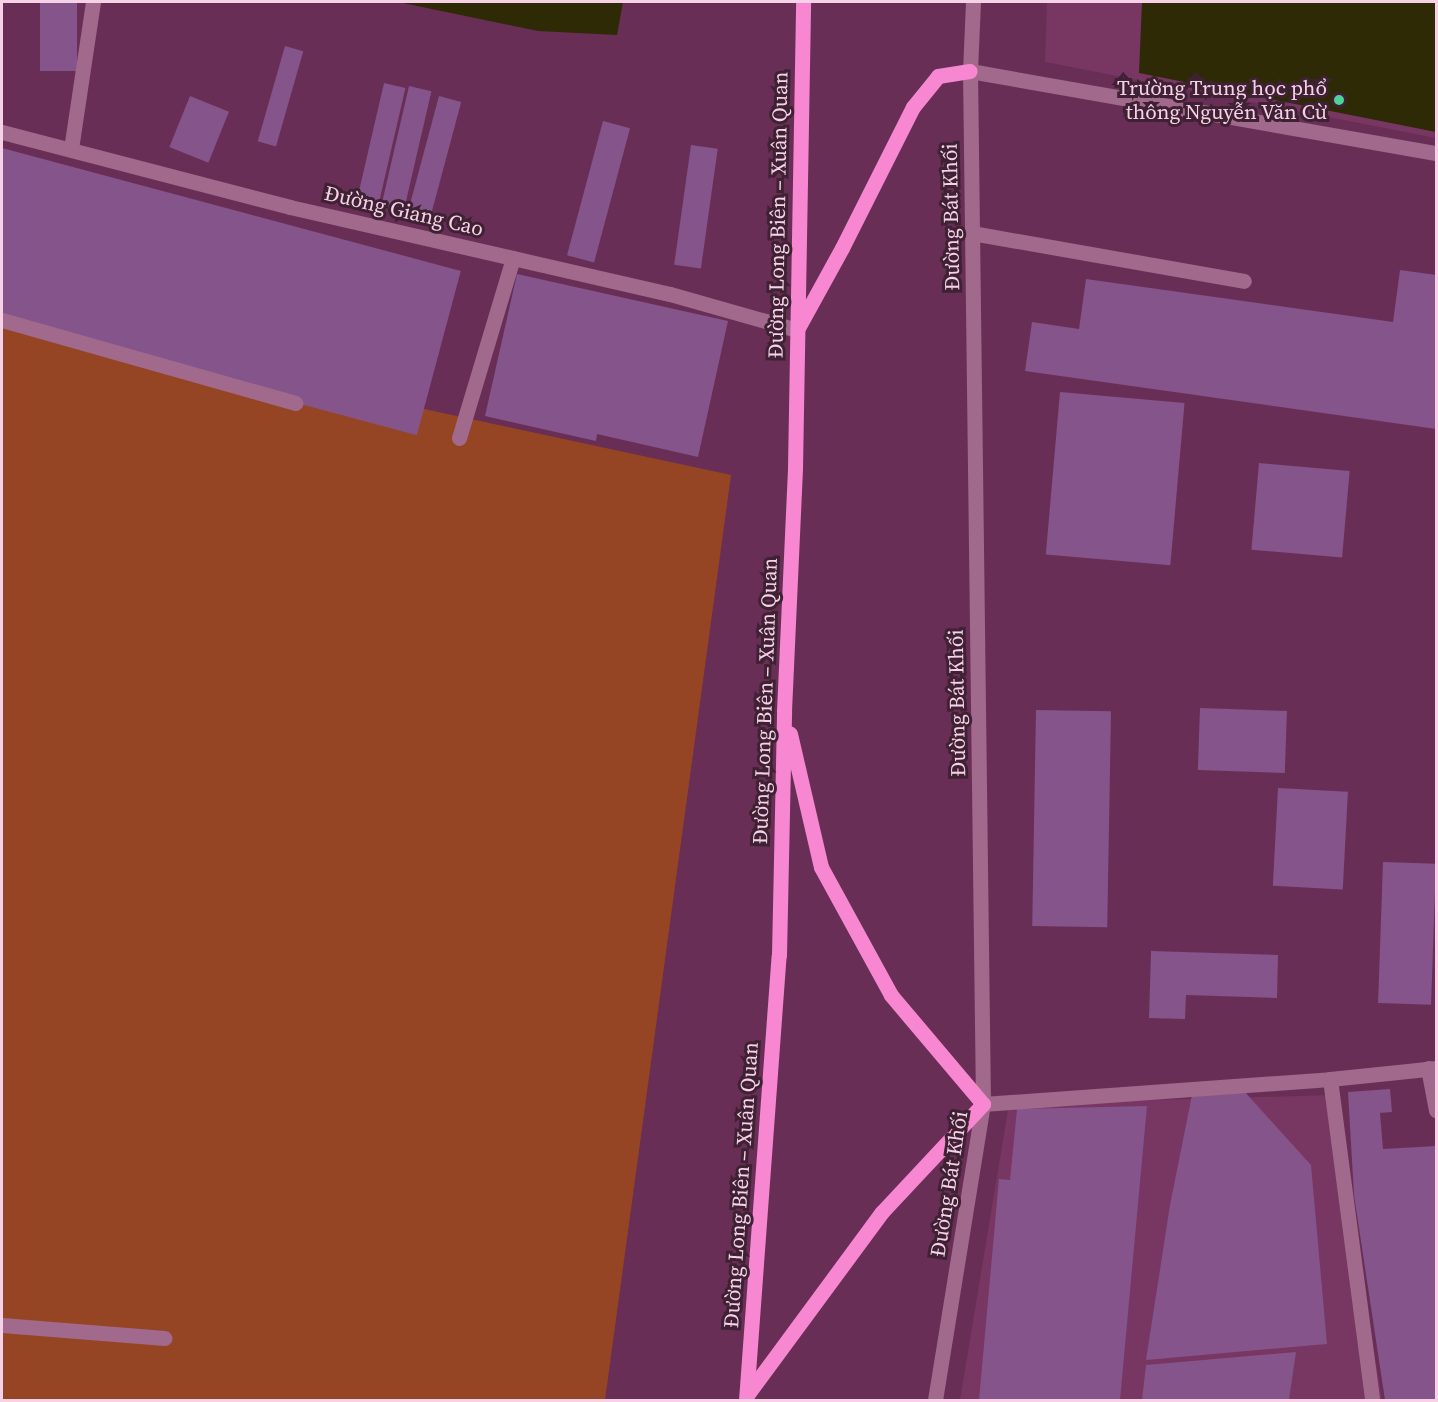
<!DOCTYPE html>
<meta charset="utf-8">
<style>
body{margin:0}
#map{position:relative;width:1438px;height:1402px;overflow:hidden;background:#692e56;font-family:"Source Serif 4",serif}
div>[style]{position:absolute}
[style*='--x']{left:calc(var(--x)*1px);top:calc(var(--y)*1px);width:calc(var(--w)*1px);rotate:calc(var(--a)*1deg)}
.built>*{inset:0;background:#783663}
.green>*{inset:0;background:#954524}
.water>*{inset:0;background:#2e2a06}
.building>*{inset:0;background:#84548b;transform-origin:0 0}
.minor>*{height:15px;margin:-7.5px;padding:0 7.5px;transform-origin:7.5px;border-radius:7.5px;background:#a1698c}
.major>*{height:15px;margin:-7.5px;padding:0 7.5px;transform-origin:7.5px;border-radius:7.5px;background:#f787d0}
.dots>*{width:16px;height:16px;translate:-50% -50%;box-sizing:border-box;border:3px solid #3e2234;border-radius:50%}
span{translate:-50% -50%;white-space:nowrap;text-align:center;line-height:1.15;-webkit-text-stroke:6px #3e2234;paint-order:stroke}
.poi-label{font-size:21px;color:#f6d1e7}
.right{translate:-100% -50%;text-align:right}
.street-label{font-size:21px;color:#f6d1e7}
.frame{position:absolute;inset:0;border:3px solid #f6d1e7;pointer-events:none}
</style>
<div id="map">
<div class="built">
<div style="clip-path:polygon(1047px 2px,1436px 2px,1436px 138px,1045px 62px)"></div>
<div style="clip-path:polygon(1332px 1095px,1382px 1400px,960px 1400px,1009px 1104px)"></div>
</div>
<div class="green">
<div style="clip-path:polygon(2px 318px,731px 475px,605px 1400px,2px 1400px)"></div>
</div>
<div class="water">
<div style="clip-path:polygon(398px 2px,623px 2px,617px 35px,538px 31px)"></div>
<div style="clip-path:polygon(1142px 2px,1436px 2px,1436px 132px,1139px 73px)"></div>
</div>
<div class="building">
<div style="left:40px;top:2px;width:37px;height:69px"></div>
<div style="left:285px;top:46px;width:19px;height:99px;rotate:16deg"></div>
<div style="left:384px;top:83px;width:22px;height:124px;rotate:13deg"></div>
<div style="left:409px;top:86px;width:23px;height:123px;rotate:13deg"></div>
<div style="left:190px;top:96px;width:42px;height:55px;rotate:22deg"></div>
<div style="left:439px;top:96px;width:23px;height:124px;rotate:15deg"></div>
<div style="left:603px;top:121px;width:28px;height:139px;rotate:15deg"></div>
<div style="left:691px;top:145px;width:27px;height:121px;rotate:8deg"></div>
<div style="left:2px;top:148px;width:475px;height:170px;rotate:15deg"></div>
<div style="clip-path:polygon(1400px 270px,1436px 275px,1436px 429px,1025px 371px,1032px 322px,1079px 329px,1086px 279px,1393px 322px)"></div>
<div style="clip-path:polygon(517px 274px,728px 321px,698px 457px,597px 434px,596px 441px,485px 416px)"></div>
<div style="left:1060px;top:392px;width:125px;height:163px;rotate:5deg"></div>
<div style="left:1259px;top:463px;width:91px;height:87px;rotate:5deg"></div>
<div style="left:1200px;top:708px;width:87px;height:62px;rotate:2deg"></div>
<div style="left:1036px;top:710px;width:75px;height:216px;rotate:1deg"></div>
<div style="left:1278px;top:788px;width:70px;height:98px;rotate:3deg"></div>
<div style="left:1383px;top:862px;width:53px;height:141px;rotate:2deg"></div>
<div style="clip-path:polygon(1151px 951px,1278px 955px,1277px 998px,1186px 995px,1185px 1019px,1149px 1018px)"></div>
<div style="clip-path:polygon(1390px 1089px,1392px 1112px,1380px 1113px,1383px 1149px,1436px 1146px,1436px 1400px,1385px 1400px,1354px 1195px,1348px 1092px)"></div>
<div style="clip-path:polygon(1244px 1091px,1311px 1165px,1327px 1344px,1146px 1360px,1170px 1205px,1192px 1095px)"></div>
<div style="clip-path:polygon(1147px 1106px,1120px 1400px,979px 1400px,999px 1179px,1010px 1180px,1017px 1109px)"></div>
<div style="clip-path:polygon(1296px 1352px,1289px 1400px,1142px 1400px,1146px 1365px)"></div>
</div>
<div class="minor">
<div style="--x:970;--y:71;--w:473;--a:10"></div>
<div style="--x:2;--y:132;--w:298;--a:14.6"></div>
<div style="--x:290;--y:207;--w:390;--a:12.9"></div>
<div style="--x:670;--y:294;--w:132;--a:15.8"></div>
<div style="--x:71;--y:149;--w:149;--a:-81.5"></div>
<div style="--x:972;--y:233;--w:276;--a:10"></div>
<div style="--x:2;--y:320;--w:305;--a:15.8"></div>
<div style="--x:459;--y:438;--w:188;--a:-73.3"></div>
<div style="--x:1428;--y:1068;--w:43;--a:79.2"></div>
<div style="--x:1330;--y:1079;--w:324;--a:82.5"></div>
<div style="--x:983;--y:1104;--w:348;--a:-4.1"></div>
<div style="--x:1330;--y:1079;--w:107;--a:-5.9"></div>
<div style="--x:2;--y:1325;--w:163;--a:4.6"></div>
<div style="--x:935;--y:1400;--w:300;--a:-80.8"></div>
<div style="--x:983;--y:1104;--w:1033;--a:-90.72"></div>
<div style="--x:970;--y:71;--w:69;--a:-87.5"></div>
</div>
<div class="major">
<div style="--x:798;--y:328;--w:91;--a:-61.2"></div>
<div style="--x:842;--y:248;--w:158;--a:-63.3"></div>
<div style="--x:913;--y:107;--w:40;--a:-51"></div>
<div style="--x:938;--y:76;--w:32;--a:-9"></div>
<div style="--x:747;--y:1395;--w:227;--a:-53.6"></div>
<div style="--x:882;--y:1212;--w:148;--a:-46.9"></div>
<div style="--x:983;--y:1104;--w:143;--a:-130.2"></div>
<div style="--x:891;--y:995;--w:146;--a:-118.7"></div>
<div style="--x:821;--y:867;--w:137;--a:-103.1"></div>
<div style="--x:746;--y:1400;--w:446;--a:-85.8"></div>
<div style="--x:779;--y:955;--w:244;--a:-88.8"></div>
<div style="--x:784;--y:711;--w:243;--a:-87.4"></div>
<div style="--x:795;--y:468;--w:466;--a:-89"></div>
</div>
<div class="dots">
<div style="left:1339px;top:100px;background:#4dd39a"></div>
</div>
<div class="poi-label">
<span class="right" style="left:1327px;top:100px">Trường Trung học phổ<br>thông Nguyễn Văn Cừ</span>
</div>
<div class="street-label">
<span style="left:404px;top:211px;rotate:13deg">Đường Giang Cao</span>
<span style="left:778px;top:215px;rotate:-89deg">Đường Long Biên – Xuân Quan</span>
<span style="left:951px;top:217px;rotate:-91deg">Đường Bát Khối</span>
<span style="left:765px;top:701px;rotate:-88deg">Đường Long Biên – Xuân Quan</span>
<span style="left:957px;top:703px;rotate:-91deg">Đường Bát Khối</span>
<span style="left:949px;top:1184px;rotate:-81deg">Đường Bát Khối</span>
<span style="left:741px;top:1185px;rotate:-86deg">Đường Long Biên – Xuân Quan</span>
</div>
<div class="frame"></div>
</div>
